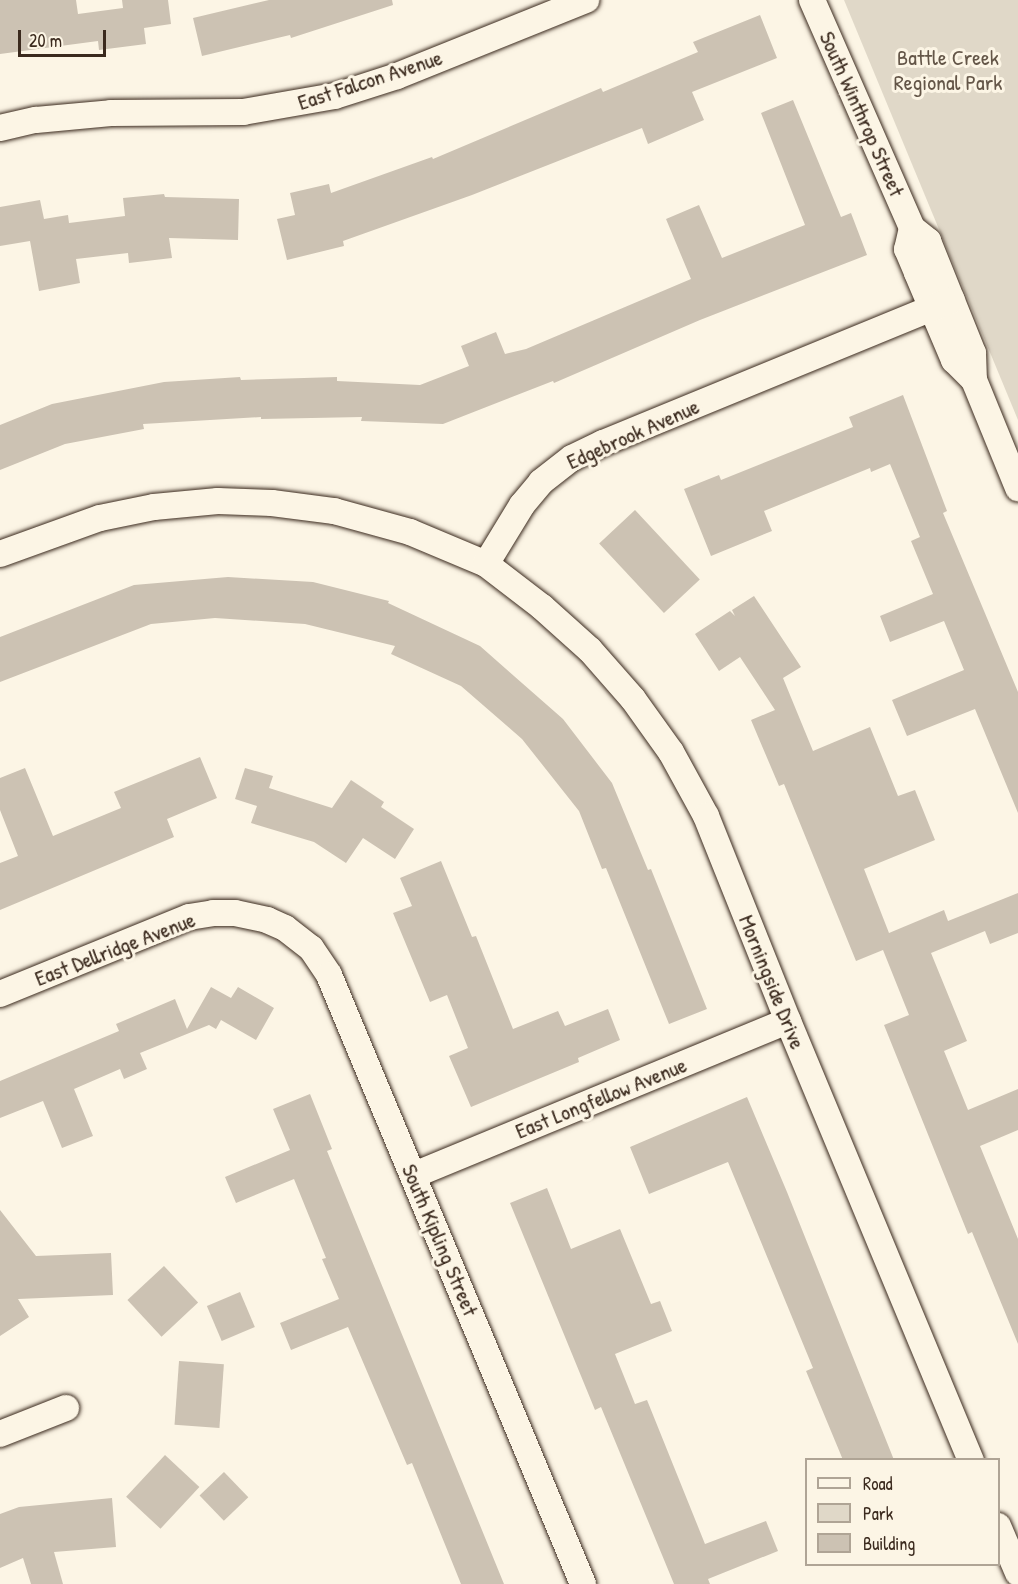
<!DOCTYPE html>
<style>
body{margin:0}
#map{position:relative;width:1018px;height:1584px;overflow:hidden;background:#fcf5e5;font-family:"Patrick Hand",sans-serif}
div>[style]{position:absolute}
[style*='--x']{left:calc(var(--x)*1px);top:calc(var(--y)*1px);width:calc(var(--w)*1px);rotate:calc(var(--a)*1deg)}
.green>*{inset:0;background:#e0d8c8}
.building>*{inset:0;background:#ccc2b3;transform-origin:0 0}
.roads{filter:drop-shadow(0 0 2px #3b2a1e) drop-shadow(0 0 2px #3b2a1e)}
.street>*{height:26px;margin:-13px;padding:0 13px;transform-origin:13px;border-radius:13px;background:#fcf5e5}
span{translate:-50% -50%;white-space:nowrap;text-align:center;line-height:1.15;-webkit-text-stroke:6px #fcf5e5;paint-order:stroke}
.park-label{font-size:22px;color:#645648}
.street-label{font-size:22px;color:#3b2a1e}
.legend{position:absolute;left:805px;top:1458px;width:195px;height:108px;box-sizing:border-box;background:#fcf5e5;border:2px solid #afa495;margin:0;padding:8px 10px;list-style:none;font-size:18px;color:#3b2a1e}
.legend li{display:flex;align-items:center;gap:12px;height:30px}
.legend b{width:30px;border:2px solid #afa495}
.scale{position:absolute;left:18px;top:30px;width:88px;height:27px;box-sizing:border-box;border:3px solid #3b2a1e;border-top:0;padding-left:8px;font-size:18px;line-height:21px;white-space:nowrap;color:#3b2a1e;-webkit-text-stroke:4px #fcf5e5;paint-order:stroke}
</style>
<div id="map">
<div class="green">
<div style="clip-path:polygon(844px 0,1018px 0,1018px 420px)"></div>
</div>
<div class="building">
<div style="clip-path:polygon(0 0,76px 0,78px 14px,123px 8px,122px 0,168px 0,171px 24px,144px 28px,146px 44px,99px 50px,98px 41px,0 54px)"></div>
<div style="clip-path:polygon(269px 0,392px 0,393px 5px,291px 38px,290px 35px,202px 56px,193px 18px)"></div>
<div style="clip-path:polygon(760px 15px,777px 58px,692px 92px,704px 120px,648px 144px,642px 128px,472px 195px,343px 241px,344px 246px,287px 260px,277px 219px,295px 215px,290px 193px,329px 184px,331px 193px,432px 157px,433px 159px,601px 88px,603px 92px,698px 52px,693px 42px)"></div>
<div style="clip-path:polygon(793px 100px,841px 217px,851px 213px,867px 255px,700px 320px,554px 383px,553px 381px,443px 424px,361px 421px,362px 417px,261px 419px,261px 417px,143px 424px,144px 429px,65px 444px,0 470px,0 425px,52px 404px,164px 382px,240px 377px,241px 380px,337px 377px,337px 381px,420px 385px,469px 366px,461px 346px,496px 332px,505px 354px,526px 349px,691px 279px,666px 219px,699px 205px,722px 258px,805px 225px,761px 113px)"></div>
<div style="clip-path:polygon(164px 194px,165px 197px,239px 199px,238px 240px,169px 238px,172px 258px,129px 263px,128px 253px,76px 259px,80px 283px,39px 291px,30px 241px,0 246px,0 207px,40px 200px,44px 219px,68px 215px,69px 223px,125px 216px,123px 198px)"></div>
<div style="clip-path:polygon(903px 395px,947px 511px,943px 513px,1018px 692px,1018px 813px,975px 709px,907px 736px,892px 700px,964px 670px,944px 621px,890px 642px,880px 616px,933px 594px,911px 541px,920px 537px,890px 464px,871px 472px,870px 468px,764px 511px,772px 531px,711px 556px,684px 489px,719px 475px,721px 480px,853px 427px,849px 417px)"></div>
<div style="left:635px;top:510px;width:95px;height:49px;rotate:47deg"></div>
<div style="clip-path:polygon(228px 577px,313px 582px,389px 601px,388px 603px,480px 646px,563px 719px,612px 783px,648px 870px,651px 869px,707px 1009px,669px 1024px,606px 868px,602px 869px,579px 811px,522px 739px,461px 686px,391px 654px,395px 646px,305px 624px,215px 618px,151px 624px,0 682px,0 637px,134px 585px)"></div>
<div style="clip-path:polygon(754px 596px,801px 667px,783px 678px,813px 751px,870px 727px,898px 796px,915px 790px,935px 840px,864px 869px,889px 933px,944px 910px,948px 921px,1018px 893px,1018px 933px,990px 944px,985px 931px,931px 953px,967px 1041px,944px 1051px,968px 1110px,1018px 1089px,1018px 1130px,980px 1146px,1018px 1239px,1018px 1344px,972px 1232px,968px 1234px,884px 1025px,909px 1015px,883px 950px,856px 961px,784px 784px,779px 786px,751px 720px,775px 710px,740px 657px,719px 671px,695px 634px,730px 611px,735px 616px,732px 610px)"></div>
<div style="clip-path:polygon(200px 757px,217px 798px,167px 819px,174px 837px,0 910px,0 863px,18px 856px,0 810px,0 778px,25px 768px,53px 836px,121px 808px,114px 792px)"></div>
<div style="clip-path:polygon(245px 768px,273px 776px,269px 788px,332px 808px,351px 780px,384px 802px,381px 807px,414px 829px,395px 859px,363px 838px,346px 863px,314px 842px,251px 823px,257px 806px,235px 799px)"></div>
<div style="clip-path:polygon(441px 861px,472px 937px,476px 936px,513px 1029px,558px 1011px,565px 1026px,608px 1009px,620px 1040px,578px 1058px,579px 1062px,471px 1107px,449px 1056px,468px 1048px,447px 995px,430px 1002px,393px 913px,412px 906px,400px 878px)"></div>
<div style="clip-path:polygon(211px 987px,231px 998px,238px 987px,274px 1008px,256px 1040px,221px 1020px,216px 1029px,209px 1025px,140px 1053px,147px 1069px,124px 1079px,120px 1069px,74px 1089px,93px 1136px,62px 1148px,43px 1101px,0 1118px,0 1081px,119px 1031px,116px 1024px,175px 999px,187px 1029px)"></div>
<div style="clip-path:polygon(310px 1094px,332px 1149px,327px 1151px,504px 1584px,461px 1584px,412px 1463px,407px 1465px,348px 1327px,291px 1350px,280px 1323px,339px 1299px,322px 1259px,326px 1258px,294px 1179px,236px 1203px,225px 1177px,290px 1150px,273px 1109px)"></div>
<div style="clip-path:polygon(747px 1097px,787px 1192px,894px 1460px,843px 1460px,806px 1371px,813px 1368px,728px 1162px,649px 1194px,630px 1147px)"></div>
<div style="clip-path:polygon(547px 1188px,571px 1249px,620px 1229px,651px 1304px,660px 1301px,672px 1331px,615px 1354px,635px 1404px,647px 1400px,705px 1544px,766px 1521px,778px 1551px,708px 1579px,710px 1584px,674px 1584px,601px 1407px,595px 1410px,510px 1203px)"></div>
<div style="clip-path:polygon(0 1210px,36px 1256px,111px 1253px,113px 1295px,18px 1299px,29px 1317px,0 1336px)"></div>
<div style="left:164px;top:1266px;width:50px;height:50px;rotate:47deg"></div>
<div style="left:240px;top:1292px;width:38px;height:36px;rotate:67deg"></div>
<div style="left:179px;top:1361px;width:45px;height:64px;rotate:4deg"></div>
<div style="left:165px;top:1455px;width:47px;height:57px;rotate:43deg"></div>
<div style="left:224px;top:1472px;width:35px;height:34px;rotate:46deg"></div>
<div style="clip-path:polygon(112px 1498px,116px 1547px,54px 1552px,63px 1584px,31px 1584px,23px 1558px,0 1568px,0 1514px,19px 1507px)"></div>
</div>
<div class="roads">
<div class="street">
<div style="--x:812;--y:0;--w:249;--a:66.3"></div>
<div style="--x:912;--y:228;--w:21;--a:39"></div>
<div style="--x:928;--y:241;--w:121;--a:68.1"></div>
<div style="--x:973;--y:353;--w:27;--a:88"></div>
<div style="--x:974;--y:380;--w:117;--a:67.8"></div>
<div style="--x:0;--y:128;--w:37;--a:-13"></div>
<div style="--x:36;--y:120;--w:75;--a:-5.3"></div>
<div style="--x:111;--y:113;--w:132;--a:-0.4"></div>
<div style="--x:243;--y:112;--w:93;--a:-9.9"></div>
<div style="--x:335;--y:96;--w:65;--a:-17.9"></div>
<div style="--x:397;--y:76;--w:204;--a:-21.9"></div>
<div style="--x:912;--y:228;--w:22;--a:103"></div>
<div style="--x:907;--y:249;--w:26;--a:67"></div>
<div style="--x:917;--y:273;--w:95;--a:67"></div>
<div style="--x:954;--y:360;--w:28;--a:45"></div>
<div style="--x:0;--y:554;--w:106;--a:-19.8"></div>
<div style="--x:100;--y:518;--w:55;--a:-11.5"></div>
<div style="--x:154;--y:507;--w:64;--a:-5.4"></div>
<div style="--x:218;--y:501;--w:54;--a:2.1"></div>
<div style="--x:272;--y:503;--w:63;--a:7.4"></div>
<div style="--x:334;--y:511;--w:79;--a:15.4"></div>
<div style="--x:410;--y:532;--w:82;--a:22.8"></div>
<div style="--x:486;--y:564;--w:71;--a:37.5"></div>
<div style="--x:542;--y:607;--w:64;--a:41.9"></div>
<div style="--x:590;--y:650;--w:65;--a:48.7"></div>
<div style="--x:633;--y:699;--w:65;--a:54.4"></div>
<div style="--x:671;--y:752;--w:73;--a:61.3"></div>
<div style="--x:706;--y:816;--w:221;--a:68.2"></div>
<div style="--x:788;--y:1021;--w:476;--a:67.4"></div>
<div style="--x:486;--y:564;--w:69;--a:-58.6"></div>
<div style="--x:522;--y:505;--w:30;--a:-50"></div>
<div style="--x:541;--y:482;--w:39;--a:-38"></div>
<div style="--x:572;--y:458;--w:34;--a:-26"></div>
<div style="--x:603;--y:443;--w:377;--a:-22.3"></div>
<div style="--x:0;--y:994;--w:204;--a:-22.2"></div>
<div style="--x:189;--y:917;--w:24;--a:-9"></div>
<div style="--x:213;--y:913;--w:22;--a:0"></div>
<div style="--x:235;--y:913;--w:33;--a:12"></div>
<div style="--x:267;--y:920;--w:20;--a:24"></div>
<div style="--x:285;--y:928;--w:33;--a:38"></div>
<div style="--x:311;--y:948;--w:32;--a:56"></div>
<div style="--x:329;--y:975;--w:660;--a:67.36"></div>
<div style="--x:414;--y:1175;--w:404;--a:-22.4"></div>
<div style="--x:0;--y:1434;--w:71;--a:-21.5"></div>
<div style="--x:998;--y:1526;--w:51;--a:66.9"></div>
</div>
</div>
<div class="park-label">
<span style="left:948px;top:70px">Battle Creek<br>Regional Park</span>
</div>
<div class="street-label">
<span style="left:370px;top:80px;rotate:-18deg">East Falcon Avenue</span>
<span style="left:862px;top:114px;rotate:66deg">South Winthrop Street</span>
<span style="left:633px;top:434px;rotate:-24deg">Edgebrook Avenue</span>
<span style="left:115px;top:949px;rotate:-21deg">East Dellridge Avenue</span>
<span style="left:772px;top:982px;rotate:68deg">Morningside Drive</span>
<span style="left:601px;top:1098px;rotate:-22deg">East Longfellow Avenue</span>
<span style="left:440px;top:1240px;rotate:67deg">South Kipling Street</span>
</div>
<ul class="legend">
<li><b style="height:8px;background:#fcf5e5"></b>Road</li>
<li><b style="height:16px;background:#e0d8c8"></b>Park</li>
<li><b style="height:16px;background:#ccc2b3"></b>Building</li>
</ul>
<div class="scale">20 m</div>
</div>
